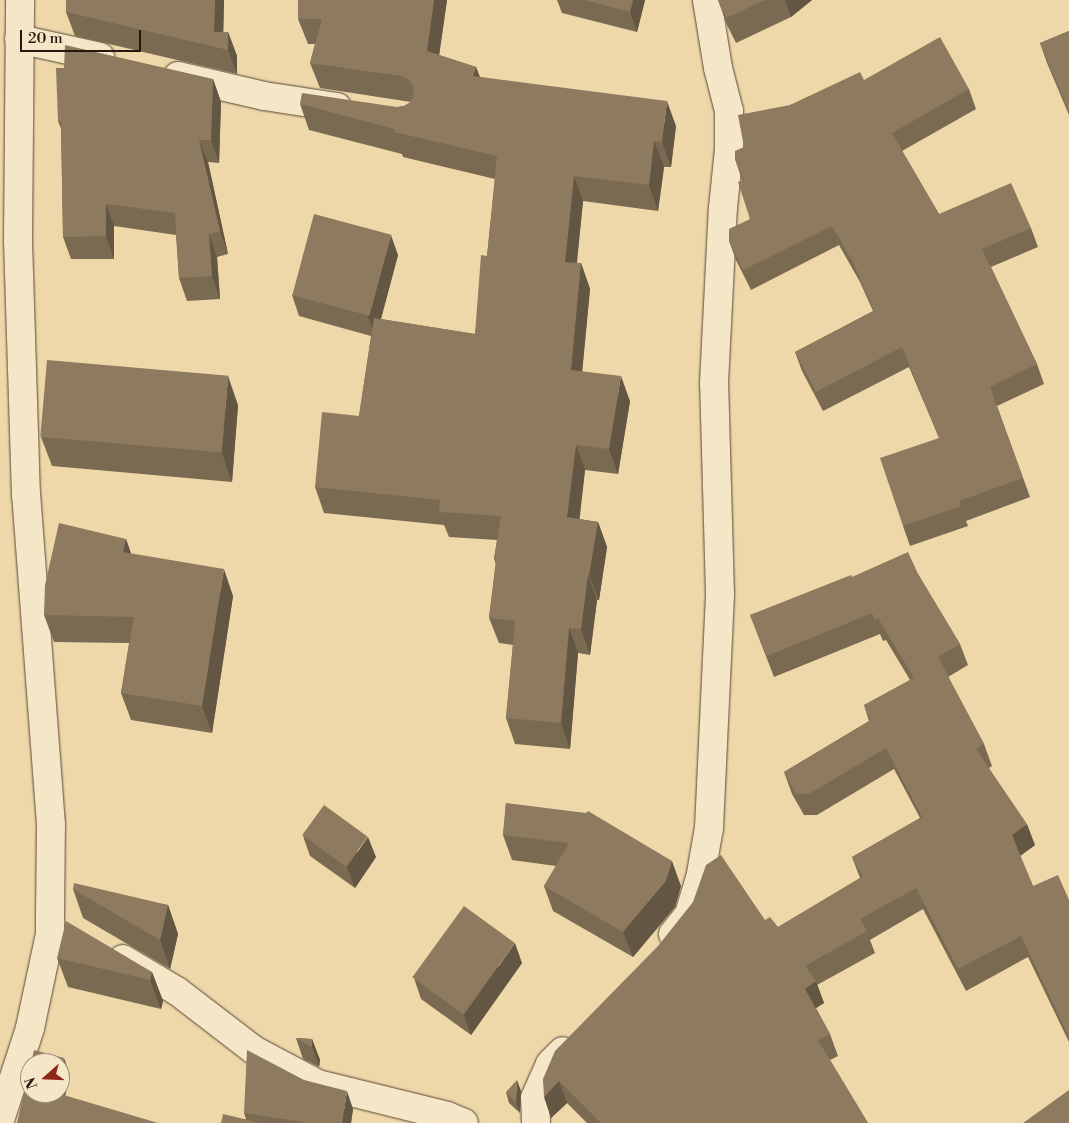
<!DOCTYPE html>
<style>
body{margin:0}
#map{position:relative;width:1069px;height:1123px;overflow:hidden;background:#eed8a9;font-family:"Libre Bodoni",serif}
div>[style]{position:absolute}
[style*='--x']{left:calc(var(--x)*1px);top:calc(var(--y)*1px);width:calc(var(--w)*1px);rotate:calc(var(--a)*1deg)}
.roads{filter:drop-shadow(0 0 1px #574635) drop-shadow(0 0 1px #574635)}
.minor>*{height:28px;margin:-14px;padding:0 14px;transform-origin:14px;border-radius:14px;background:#f4e6c7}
.wall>*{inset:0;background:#7a6a52}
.shaded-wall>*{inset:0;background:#635642}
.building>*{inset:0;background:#8e7b5f;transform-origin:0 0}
span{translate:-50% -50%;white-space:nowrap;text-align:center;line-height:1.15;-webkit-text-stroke:4.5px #f4e6c7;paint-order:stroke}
.north{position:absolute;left:20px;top:1053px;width:50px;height:50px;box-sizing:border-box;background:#f4e6c7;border:1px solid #a1937d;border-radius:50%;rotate:250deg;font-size:14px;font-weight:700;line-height:20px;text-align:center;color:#25160e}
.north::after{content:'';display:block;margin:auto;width:18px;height:22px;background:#8f2418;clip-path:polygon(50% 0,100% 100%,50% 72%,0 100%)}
.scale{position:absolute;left:20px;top:30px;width:121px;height:22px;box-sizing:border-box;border:2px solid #25160e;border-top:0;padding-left:6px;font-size:15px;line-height:18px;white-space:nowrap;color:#25160e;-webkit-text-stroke:4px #f4e6c7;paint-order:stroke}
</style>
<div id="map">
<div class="roads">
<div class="minor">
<div style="--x:19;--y:39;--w:83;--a:12.5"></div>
<div style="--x:178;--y:76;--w:88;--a:13.1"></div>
<div style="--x:264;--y:96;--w:74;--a:8.6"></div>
<div style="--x:673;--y:934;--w:26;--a:-51"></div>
<div style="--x:689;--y:914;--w:37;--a:-73"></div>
<div style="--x:700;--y:879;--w:52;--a:-80"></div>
<div style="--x:709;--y:828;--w:234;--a:-87.3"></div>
<div style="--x:720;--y:594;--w:211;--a:-91.6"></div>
<div style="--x:714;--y:383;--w:175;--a:-87.1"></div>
<div style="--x:723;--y:208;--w:59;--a:-84.2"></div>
<div style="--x:729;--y:149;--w:38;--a:-90"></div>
<div style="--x:729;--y:111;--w:44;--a:-104.3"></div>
<div style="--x:718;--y:68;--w:69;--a:-99.2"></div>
<div style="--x:123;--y:959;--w:63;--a:30.7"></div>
<div style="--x:177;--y:991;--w:97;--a:37.5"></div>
<div style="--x:254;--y:1050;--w:72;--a:28"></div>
<div style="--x:318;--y:1084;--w:133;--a:13.9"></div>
<div style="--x:447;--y:1116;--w:18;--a:22"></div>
<div style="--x:0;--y:1120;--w:97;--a:-71.9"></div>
<div style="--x:30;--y:1028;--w:96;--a:-78"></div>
<div style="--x:50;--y:934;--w:18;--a:-90"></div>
<div style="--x:50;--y:916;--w:91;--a:-89.4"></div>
<div style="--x:51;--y:825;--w:330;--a:-94.3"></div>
<div style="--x:26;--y:496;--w:257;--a:-91.8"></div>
<div style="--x:18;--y:239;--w:239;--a:-89.5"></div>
<div style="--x:536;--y:1123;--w:25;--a:-92"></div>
<div style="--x:535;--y:1098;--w:37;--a:-66"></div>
<div style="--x:550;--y:1064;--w:18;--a:-45"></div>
</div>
</div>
<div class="wall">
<div style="clip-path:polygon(66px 0,224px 0,223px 32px,228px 32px,237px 56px,237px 74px,75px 36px,66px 12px)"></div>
<div style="clip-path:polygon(447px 0,439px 55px,476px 67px,480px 77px,676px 126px,671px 167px,664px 167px,658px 211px,583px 201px,577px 263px,581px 263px,590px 289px,582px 371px,630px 401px,618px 474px,585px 470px,579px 519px,598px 522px,607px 547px,599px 600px,597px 600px,590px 655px,578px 653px,570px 749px,515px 744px,506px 718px,513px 645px,499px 643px,489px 618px,496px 564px,494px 559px,497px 540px,449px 537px,444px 525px,324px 513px,315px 487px,359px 416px,371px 336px,299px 316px,292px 295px,398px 255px,381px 319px,475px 334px,487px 256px,495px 179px,403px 157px,402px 154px,309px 130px,300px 104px,397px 107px,404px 106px,411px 102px,320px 88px,310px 63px,315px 44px,308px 44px,298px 19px)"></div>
<div style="clip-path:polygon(557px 0,645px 0,637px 32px,562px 13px)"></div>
<div style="clip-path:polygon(718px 0,812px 0,791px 17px,736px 43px,727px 25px)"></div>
<div style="clip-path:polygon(1069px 31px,1069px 115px,1047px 63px,1040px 43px)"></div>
<div style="clip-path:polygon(213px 79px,221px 102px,219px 163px,208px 162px,228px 254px,217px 257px,220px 299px,187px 301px,179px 278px,176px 235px,114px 226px,114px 259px,71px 259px,63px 237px,61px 129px,58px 121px)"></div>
<div style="clip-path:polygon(864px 80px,969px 89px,976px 109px,902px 151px,939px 214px,1031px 228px,1038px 247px,991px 267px,1037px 364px,1044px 384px,997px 406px,1030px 497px,966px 521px,968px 526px,910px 546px,903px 526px,939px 438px,909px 367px,823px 411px,802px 371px,795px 352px,873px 311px,860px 282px,839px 245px,751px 290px,736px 260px,729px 241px,750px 219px,742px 180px,735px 159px,744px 147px,790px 105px)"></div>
<div style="clip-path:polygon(238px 405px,232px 482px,52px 466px,41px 437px)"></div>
<div style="clip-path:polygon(126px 539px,131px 554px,233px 596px,212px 733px,131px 720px,121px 693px,129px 643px,54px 642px,44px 615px)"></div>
<div style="clip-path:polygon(918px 574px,960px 644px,968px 665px,948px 677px,984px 744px,992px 766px,989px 768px,1035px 845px,1020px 856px,1033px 886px,1069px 900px,1069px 1042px,1028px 957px,966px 991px,923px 909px,870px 940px,875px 953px,817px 985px,824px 1003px,816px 1008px,830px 1034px,838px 1056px,830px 1060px,868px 1123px,587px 1123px,567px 1103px,551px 1118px,543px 1079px,765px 920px,778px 927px,860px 878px,852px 857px,920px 818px,894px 769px,817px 815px,804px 815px,792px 794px,784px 772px,869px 721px,864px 705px,910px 680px,886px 640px,883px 641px,880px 634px,774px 677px,750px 615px,852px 577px)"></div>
<div style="clip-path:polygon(506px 803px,681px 886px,675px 907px,633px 957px,553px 911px,544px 886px,556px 866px,512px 860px,503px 835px)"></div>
<div style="clip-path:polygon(303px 836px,376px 857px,355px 888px,310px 856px)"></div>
<div style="clip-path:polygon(73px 889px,168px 905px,178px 934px,170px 969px,83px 918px)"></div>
<div style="clip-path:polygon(57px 958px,152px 972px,163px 1001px,161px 1009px,68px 987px)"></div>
<div style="clip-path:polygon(522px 963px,471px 1035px,421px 999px,414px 978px)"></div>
<div style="clip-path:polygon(296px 1038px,312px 1039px,320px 1060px,319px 1067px,303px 1059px)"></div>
<div style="clip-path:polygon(521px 1091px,520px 1113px,509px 1103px,506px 1092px)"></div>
<div style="clip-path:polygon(353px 1109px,351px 1123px,221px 1123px,246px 1119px,244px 1113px)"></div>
</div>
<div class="shaded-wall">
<div style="clip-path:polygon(215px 0,224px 0,223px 49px,214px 32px)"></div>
<div style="clip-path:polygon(434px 0,447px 0,436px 77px,427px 51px)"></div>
<div style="clip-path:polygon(633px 0,645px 0,637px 32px,630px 12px)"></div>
<div style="clip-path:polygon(785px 0,812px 0,791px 17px)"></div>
<div style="clip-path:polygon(228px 32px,237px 56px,237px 74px,228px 50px)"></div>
<div style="clip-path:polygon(476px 67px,485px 92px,473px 76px)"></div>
<div style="clip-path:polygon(213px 79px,221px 102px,219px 163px,211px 140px)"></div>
<div style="clip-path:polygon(667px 101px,676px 126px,671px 167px,662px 142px)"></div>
<div style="clip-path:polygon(199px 140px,208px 162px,228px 254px,220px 231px)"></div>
<div style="clip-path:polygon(654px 141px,664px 167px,658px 211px,649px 185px)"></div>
<div style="clip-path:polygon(574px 176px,583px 201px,574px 287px,565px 262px)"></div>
<div style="clip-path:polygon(106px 204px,114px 226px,114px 259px,106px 236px)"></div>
<div style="clip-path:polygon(209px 234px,217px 257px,220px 299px,212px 276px)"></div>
<div style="clip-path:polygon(391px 235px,398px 255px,376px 337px,368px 317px)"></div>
<div style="clip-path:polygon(581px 263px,590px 289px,580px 395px,571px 370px)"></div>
<div style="clip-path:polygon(228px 376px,238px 405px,232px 482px,222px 453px)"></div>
<div style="clip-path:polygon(621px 376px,630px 401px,618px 474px,609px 449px)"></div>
<div style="clip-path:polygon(576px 445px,585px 470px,577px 542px,567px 517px)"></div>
<div style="clip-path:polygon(598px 522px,607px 547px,599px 600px,589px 575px)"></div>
<div style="clip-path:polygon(126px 539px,135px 565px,123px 552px)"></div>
<div style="clip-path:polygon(224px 569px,233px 596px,212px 733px,202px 706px)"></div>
<div style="clip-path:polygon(588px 575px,597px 600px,590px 655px,581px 629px)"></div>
<div style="clip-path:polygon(569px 628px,578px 653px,570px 749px,561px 723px)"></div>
<div style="clip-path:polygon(1027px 824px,1035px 845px,1020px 856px,1012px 835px)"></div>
<div style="clip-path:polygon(368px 837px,376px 857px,355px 888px,347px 867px)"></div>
<div style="clip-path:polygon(672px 861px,681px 886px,675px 907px,633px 957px,623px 932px)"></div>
<div style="clip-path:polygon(168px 905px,178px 934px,170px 969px,160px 940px)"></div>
<div style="clip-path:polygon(515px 943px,522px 963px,471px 1035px,464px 1015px)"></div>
<div style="clip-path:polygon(152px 972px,163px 1001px,161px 1009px,150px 980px)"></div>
<div style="clip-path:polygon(816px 981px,824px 1003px,813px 1010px,805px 989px)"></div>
<div style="clip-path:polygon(312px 1039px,320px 1060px,319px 1067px,312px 1047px)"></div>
<div style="clip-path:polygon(64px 1058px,70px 1075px,62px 1110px,56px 1093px,60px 1093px,60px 1074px)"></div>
<div style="clip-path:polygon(517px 1080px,521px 1091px,520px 1113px,516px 1103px)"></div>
<div style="clip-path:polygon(559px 1081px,567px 1103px,551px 1118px,544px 1097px)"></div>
<div style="clip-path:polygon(347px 1091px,353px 1109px,351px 1123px,342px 1123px)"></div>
</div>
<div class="building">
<div style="clip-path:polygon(66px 0,215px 0,214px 32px,228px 32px,228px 50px,66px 12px)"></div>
<div style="clip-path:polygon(298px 0,434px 0,427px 51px,476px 67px,473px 76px,667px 101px,662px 142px,654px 141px,649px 185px,574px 176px,565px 262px,581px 263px,571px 370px,621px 376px,609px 449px,576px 445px,567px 517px,598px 522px,589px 575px,588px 575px,581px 629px,569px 628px,561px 723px,506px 718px,515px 621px,489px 618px,496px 559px,494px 559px,501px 516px,439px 512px,440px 500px,315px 487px,322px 412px,359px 416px,374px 318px,475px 334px,481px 255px,487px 256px,497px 156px,394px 132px,394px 129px,300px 104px,302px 93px,397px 107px,404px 106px,411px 102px,414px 93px,413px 86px,409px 80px,401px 76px,310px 63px,322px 19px,298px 19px)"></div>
<div style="clip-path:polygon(584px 0,633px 0,630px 12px)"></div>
<div style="clip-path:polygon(718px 0,765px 0,726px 18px)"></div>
<div style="clip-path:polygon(1069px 31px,1069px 112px,1040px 43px)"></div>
<div style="clip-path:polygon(940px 37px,969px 89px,892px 133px,939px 214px,1011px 183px,1031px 228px,982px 249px,1037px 364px,990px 387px,1023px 478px,959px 501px,961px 506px,903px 526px,880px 458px,939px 438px,902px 347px,816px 392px,795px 352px,874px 311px,853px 262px,832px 226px,743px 270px,729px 241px,729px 229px,750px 219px,738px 182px,744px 180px,735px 159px,735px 151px,744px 147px,738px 115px,790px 105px,860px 72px,864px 80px)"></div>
<div style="clip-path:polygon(65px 45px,213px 79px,211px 140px,199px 140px,220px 231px,209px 234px,212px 276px,179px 278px,175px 213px,106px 204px,106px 236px,63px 237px,61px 121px,58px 121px,56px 68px,64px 68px)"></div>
<div style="left:314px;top:214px;width:80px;height:84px;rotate:15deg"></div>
<div style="left:47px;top:360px;width:182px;height:77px;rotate:5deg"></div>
<div style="clip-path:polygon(59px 523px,126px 539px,123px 552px,224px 569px,202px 706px,121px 693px,134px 617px,44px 615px,45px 585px)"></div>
<div style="clip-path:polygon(908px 552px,918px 574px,960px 644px,938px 657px,984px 744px,976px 749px,1027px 824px,1012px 835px,1033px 886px,1058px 875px,1069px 900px,1069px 1035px,1068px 1035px,1021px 936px,958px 969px,916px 888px,860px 919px,867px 931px,805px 966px,816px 981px,805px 989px,830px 1034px,818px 1040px,868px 1123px,601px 1123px,559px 1081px,544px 1097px,543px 1079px,555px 1051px,658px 946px,693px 902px,706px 865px,721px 855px,765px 920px,770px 917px,778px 927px,863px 877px,852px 857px,922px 817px,886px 748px,809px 794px,796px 794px,784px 772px,871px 720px,864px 705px,914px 678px,878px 618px,875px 620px,872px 613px,767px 656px,750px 615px,851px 575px,852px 577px)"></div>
<div style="clip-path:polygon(506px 803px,586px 813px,588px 811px,672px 861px,666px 881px,623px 932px,544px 886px,569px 843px,503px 835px)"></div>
<div style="left:324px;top:805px;width:54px;height:37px;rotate:36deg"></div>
<div style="clip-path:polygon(74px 883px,168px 905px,160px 940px,73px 889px)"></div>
<div style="left:464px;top:906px;width:63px;height:88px;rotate:36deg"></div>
<div style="clip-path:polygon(66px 921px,152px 972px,150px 980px,57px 958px)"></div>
<div style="clip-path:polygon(296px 1038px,312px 1039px,312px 1047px)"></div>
<div style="clip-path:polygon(34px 1050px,64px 1058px,60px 1074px,60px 1063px,31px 1063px)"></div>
<div style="clip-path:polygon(247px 1050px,304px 1080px,347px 1091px,342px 1123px,310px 1123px,244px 1113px)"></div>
<div style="clip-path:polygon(30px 1066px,30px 1093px,57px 1093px,158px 1123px,17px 1123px)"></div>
<div style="clip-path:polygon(517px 1080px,516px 1103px,506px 1092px)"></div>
<div style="clip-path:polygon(1069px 1090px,1069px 1123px,1023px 1123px)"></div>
<div style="clip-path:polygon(223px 1114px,261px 1123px,221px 1123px)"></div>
</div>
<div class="north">N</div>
<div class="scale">20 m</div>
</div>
